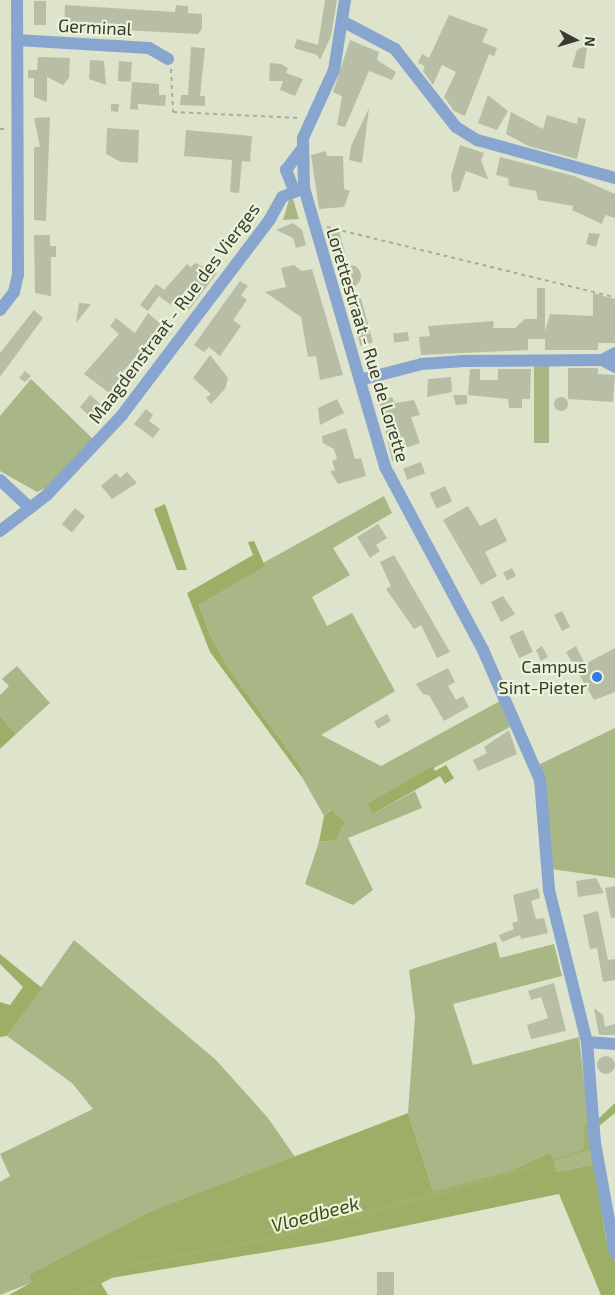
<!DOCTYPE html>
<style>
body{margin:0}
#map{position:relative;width:615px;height:1295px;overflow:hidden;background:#dde4cb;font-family:"Exo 2",sans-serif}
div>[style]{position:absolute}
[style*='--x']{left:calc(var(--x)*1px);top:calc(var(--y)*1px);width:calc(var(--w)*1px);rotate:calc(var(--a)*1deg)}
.green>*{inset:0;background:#a9b685;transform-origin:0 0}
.forest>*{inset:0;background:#9daf67}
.water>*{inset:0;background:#9fb269}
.stream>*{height:3px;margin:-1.5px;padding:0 1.5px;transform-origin:1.5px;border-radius:1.5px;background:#9fb269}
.building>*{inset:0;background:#b7bea5;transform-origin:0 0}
.round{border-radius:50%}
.path>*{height:2px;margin-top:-1px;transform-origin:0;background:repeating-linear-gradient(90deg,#a7ad99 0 4px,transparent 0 8px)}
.minor>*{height:12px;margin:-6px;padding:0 6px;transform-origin:6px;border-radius:6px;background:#88a5d0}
.dots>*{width:14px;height:14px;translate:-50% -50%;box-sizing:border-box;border:2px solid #eaf2d8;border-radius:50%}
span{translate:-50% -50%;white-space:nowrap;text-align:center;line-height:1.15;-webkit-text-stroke:4.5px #eaf2d8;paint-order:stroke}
.street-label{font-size:18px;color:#383b31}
.poi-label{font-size:18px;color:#383b31}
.right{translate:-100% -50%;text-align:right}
.water-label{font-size:19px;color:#404c17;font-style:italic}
.north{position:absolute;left:550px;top:15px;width:50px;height:50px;-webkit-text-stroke:4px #eaf2d8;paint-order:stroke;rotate:96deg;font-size:14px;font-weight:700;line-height:20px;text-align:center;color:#383b31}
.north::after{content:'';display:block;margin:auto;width:18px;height:22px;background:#383b31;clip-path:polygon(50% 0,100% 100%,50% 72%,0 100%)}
</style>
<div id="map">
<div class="green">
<div style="clip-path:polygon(293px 199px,299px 219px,283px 220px,289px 200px)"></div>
<div style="left:534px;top:363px;width:15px;height:80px"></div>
<div style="clip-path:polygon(31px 379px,94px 440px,48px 487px,37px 492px,0 471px,0 416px)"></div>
<div style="clip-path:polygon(384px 496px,392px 513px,333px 548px,350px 575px,312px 597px,327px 626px,352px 613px,395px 691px,321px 735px,381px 766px,500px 701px,510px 727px,367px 804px,373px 814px,415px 791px,422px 808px,348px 838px,373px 890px,353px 905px,305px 884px,319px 842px,337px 840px,340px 827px,347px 824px,330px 810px,324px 816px,302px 777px,302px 769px,231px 672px,210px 635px,199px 605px,264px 566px,263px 563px)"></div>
<div style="clip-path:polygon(17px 666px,50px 703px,16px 734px,0 716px,0 695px,9px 686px,2px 679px)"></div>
<div style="clip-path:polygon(615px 728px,615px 878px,551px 869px,540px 764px)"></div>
<div style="clip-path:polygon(74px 940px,216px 1060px,268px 1118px,295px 1157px,29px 1275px,33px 1282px,0 1295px,0 1182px,10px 1176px,0 1154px,93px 1109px,72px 1083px,7px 1036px)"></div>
<div style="clip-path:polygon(496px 942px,500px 958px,554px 944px,562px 976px,453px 1004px,473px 1065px,579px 1037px,594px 1164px,557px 1172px,551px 1152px,489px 1181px,435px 1196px,408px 1113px,415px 1017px,409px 970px)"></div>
</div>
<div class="forest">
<div style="clip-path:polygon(165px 504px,187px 570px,177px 570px,154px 509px)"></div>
<div style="clip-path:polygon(254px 541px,265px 566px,199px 605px,210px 635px,231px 672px,302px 769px,302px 777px,210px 652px,187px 593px,253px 555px,248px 542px)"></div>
<div style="clip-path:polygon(0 716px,16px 734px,0 749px)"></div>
<div style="clip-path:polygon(446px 765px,454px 778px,445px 784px,440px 776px,373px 814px,367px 804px,433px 766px,435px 771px)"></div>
<div style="clip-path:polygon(331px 810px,347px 824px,341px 827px,337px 840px,319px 842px,324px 816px)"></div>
<div style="clip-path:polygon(0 954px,42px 988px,7px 1036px,0 1037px,0 1002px,10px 1005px,23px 987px,0 964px)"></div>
<div style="clip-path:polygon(408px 1113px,435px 1196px,489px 1181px,551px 1152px,557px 1172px,594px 1164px,606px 1239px,615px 1261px,615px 1295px,601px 1295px,559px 1194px,327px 1242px,99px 1280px,108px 1295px,9px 1295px,32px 1282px,29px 1275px,152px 1211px)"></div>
</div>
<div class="water">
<div style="clip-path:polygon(615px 1103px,615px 1113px,598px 1127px,598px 1119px)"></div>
<div style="clip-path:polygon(586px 1121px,591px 1149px,441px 1196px,264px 1242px,137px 1265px,79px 1295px,70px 1295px,133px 1263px,263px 1238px,569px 1155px,588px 1147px)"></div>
</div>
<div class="stream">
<div style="--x:585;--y:1149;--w:24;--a:-88"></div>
<div style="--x:503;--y:1175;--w:14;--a:-21"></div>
<div style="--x:137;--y:1263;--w:15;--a:-8"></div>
</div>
<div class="building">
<div style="clip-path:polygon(325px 0,337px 0,331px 36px,320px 60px,317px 55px,294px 48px,297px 39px,318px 45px)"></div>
<div style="left:34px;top:1px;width:12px;height:24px"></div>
<div style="clip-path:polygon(65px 5px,175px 12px,176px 5px,188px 6px,188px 13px,202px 14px,202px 29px,198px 34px,64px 27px)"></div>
<div style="clip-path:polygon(449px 15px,488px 29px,482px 42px,497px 48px,494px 56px,489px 54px,465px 116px,454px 111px,444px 97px,456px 72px,442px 65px,433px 85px,423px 71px,425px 66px,418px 63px,422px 54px,429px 58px)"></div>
<div style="clip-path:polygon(350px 40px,379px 52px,377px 60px,396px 72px,392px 80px,369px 71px,345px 127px,337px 125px,342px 96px,333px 92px)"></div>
<div style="clip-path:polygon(191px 47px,205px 48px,200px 96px,205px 96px,205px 106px,180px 105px,181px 95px,188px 95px)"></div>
<div style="clip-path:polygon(583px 47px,587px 48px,584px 69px,572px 67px,577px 50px)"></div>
<div style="clip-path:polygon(38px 57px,70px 58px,69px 78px,63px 85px,47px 77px,47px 102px,34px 97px,34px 78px,28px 78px,28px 70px,37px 70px)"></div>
<div style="clip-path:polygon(90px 60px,104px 61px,106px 85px,89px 79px)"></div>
<div style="left:119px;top:61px;width:13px;height:20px;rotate:4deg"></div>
<div style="clip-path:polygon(270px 63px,281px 64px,288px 68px,286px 73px,303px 79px,295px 96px,280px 90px,283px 81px,269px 81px)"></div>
<div style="clip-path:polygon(132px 82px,159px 84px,159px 95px,166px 95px,165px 106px,138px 104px,138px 110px,130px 109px)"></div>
<div style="clip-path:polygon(488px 95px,508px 111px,497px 130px,478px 123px)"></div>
<div style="clip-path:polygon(111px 104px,119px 104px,118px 112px,111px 111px)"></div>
<div style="clip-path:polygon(369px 108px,362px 163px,349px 160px,351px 146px)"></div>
<div style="clip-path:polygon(511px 112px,543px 129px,547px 115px,577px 124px,578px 117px,586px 119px,577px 159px,528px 146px,506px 134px)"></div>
<div style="clip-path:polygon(50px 117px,46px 221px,34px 220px,34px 147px,40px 147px,34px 118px)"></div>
<div style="clip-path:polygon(107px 128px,139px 130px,138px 163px,121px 162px,106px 154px)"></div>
<div style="clip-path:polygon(186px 130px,252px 136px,250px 162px,242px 161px,239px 193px,230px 192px,232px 160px,184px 156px)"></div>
<div style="clip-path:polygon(460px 145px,484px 153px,481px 160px,488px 179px,466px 171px,459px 191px,453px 192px,451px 176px)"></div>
<div style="clip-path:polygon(326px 151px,327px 156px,343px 156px,344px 189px,350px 191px,344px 207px,319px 209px,311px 155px)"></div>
<div style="clip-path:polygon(500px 157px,574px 176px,615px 194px,615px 218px,605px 215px,602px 224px,572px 210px,573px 206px,538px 200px,536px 191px,509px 186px,508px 178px,496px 175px)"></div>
<div style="clip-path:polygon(293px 223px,302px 230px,306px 245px,296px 248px,293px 238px,276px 230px)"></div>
<div style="left:339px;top:231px;width:22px;height:10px;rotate:74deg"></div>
<div style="clip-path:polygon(589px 233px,600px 234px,596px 247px,586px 244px)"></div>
<div style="clip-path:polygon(34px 235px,50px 235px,50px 246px,56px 246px,56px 257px,51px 257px,51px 296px,35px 293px)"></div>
<div style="clip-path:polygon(195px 263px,217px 273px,189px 310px,176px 299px,171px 305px,159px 296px,148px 311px,140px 305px,156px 284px,164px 290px,187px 264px,191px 267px)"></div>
<div style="clip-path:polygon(294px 265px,302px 271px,312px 269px,343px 375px,320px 380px,316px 356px,308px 357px,301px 317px,265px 292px,286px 287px,281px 268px)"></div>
<div class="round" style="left:339px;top:265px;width:22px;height:22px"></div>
<div style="clip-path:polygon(240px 281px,248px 286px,241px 295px,247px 300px,233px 320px,241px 326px,220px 356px,209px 347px,204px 352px,194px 345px)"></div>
<div style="clip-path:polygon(537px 288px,545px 288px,545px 331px,550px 314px,593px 316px,593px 293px,615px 299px,615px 343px,598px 343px,598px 350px,545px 350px,545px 339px,528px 339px,528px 350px,421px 355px,419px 337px,430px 336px,428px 326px,494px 321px,493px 328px,515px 328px,525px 319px,537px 319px)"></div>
<div style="left:361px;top:298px;width:46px;height:13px;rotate:75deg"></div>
<div style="clip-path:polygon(79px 303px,91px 304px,76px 323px)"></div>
<div style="clip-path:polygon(34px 310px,43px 318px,0 377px,0 353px)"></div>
<div style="clip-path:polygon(148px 313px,171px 333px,159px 347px,149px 341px,121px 374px,125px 378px,112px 395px,84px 374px,119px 334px,110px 326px,116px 318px,135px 333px)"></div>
<div style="left:408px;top:332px;width:9px;height:15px;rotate:84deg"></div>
<div style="clip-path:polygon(210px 355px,228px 378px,225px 389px,211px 404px,206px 398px,211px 394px,193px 378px)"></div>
<div style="clip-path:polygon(568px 368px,598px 368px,598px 374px,615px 375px,613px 402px,568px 399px)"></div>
<div style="clip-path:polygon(470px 369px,480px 369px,480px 380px,498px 380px,498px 369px,531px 369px,530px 399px,522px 399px,522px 408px,509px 408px,508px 399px,468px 395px)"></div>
<div style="clip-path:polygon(25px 371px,31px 376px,25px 382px,19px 378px)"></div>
<div style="clip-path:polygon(451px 377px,452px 392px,427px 397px,428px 379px)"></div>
<div style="clip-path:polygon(90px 395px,103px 406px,93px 420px,80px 407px)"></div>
<div style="clip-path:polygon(453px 395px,467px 395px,467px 404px,456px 405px)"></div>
<div class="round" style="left:554px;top:397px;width:14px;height:14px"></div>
<div style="clip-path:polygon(392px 397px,395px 403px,414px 400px,420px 415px,411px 417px,420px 443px,402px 449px,404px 458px,392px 461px,379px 401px)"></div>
<div style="clip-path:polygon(337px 399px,344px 413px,320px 425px,318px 408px)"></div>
<div style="clip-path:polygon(146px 409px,153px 415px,149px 421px,160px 429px,153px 438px,134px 424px)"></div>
<div style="clip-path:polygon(346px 428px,355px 459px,361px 458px,366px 476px,338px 484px,330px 471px,335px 470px,332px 461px,337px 459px,334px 449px,323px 443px,322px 436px)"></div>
<div style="left:421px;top:462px;width:12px;height:19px;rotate:70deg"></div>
<div style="clip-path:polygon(127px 472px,137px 483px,112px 499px,101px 486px,116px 473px,120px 478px)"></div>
<div style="left:445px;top:486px;width:17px;height:17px;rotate:65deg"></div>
<div style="clip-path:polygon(468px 506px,480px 526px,496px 518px,507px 541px,485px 552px,497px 576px,481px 585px,443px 520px)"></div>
<div style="left:75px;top:508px;width:13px;height:21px;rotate:39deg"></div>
<div style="clip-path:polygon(378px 524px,387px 538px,376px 545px,380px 551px,370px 558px,357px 537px)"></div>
<div style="clip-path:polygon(394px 555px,450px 652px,437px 658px,421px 625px,414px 629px,386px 589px,391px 586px,380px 562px)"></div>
<div style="left:512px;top:568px;width:9px;height:10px;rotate:63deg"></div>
<div style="clip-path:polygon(503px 596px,515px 614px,501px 622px,491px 602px)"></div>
<div style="left:562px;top:611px;width:18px;height:9px;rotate:63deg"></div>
<div style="left:523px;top:630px;width:24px;height:15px;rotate:66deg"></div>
<div style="clip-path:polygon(542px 646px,548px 657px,541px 661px,536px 650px)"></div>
<div style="clip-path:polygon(576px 646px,585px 664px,615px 648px,615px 692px,594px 700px,566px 652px)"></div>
<div style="clip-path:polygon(448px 668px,455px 682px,448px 686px,456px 700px,463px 696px,469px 707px,444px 721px,429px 695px,423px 694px,416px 684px)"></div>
<div style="left:387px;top:714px;width:8px;height:15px;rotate:60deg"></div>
<div style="clip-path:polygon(509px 730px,517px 754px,478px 771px,473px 760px,487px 753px,484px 747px)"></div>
<div style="clip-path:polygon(596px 878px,604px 893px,578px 897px,576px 881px)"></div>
<div style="clip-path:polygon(615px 886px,615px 918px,611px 918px,605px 888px)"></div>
<div style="clip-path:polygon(538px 888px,540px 898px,531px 901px,536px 919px,544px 918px,548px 933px,521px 939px,520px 935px,502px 942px,499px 935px,514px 929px,512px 923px,518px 921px,513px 895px)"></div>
<div style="clip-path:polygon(598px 911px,608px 960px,615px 959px,615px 980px,603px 982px,597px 948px,590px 949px,583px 915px)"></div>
<div style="clip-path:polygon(554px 983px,566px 1031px,531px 1039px,527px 1025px,548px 1018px,541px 997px,531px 1000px,528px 991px)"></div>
<div style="clip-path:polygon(594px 1008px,603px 1015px,605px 1027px,615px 1024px,615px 1035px,599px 1035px)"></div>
<div class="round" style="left:597px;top:1056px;width:18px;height:18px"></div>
<div style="left:377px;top:1272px;width:17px;height:23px"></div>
</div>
<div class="path">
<div style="--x:171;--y:69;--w:43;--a:87.3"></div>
<div style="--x:173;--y:112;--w:126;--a:2.7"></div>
<div style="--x:0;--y:129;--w:7;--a:0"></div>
<div style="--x:327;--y:227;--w:296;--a:13.7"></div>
</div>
<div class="minor">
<div style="--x:345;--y:0;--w:71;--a:98.9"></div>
<div style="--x:334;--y:70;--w:75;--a:114.5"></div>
<div style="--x:303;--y:138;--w:50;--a:88.9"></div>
<div style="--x:304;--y:188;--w:291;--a:73.8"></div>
<div style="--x:385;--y:467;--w:208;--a:61.8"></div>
<div style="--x:483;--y:650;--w:142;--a:66.3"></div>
<div style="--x:540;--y:780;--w:110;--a:85.3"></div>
<div style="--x:549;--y:890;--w:157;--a:76"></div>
<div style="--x:587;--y:1042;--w:101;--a:85.5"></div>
<div style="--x:595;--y:1143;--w:112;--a:79.7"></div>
<div style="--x:344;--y:22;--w:58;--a:27.9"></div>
<div style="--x:395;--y:49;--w:99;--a:52"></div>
<div style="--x:456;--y:127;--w:25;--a:32"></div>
<div style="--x:477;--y:140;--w:143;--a:15.4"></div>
<div style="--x:17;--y:40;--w:132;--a:3.5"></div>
<div style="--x:149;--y:48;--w:22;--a:30"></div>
<div style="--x:294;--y:190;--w:22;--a:-112"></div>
<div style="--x:286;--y:170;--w:25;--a:-53"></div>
<div style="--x:0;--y:310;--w:23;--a:-52"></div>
<div style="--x:14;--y:292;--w:17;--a:-77"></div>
<div style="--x:18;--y:275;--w:275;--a:-90.2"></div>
<div style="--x:602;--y:360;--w:15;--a:-28"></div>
<div style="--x:360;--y:380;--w:64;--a:-14.5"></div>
<div style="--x:422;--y:364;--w:39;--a:-4"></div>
<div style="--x:461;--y:361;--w:141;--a:-0.4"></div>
<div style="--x:602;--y:360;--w:15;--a:28"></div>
<div style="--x:0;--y:480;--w:41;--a:43"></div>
<div style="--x:0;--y:531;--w:59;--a:-37.5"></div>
<div style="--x:47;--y:495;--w:110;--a:-46.8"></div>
<div style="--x:122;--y:415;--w:246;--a:-52.9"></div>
<div style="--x:270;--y:219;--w:25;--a:-61"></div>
<div style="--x:282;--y:197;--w:24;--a:-22"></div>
<div style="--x:587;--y:1042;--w:28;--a:4"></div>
</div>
<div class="dots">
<div style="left:597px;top:677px;background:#317be8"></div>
</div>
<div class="street-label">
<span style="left:95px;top:27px;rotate:3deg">Germinal</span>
<span style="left:174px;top:313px;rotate:-53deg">Maagdenstraat - Rue des Vierges</span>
<span style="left:368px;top:345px;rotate:73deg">Lorettestraat - Rue de Lorette</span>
</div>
<div class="poi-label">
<span class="right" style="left:587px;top:677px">Campus<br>Sint-Pieter</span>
</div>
<div class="water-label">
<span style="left:315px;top:1214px;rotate:-15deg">Vloedbeek</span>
</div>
<div class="north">N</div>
</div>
